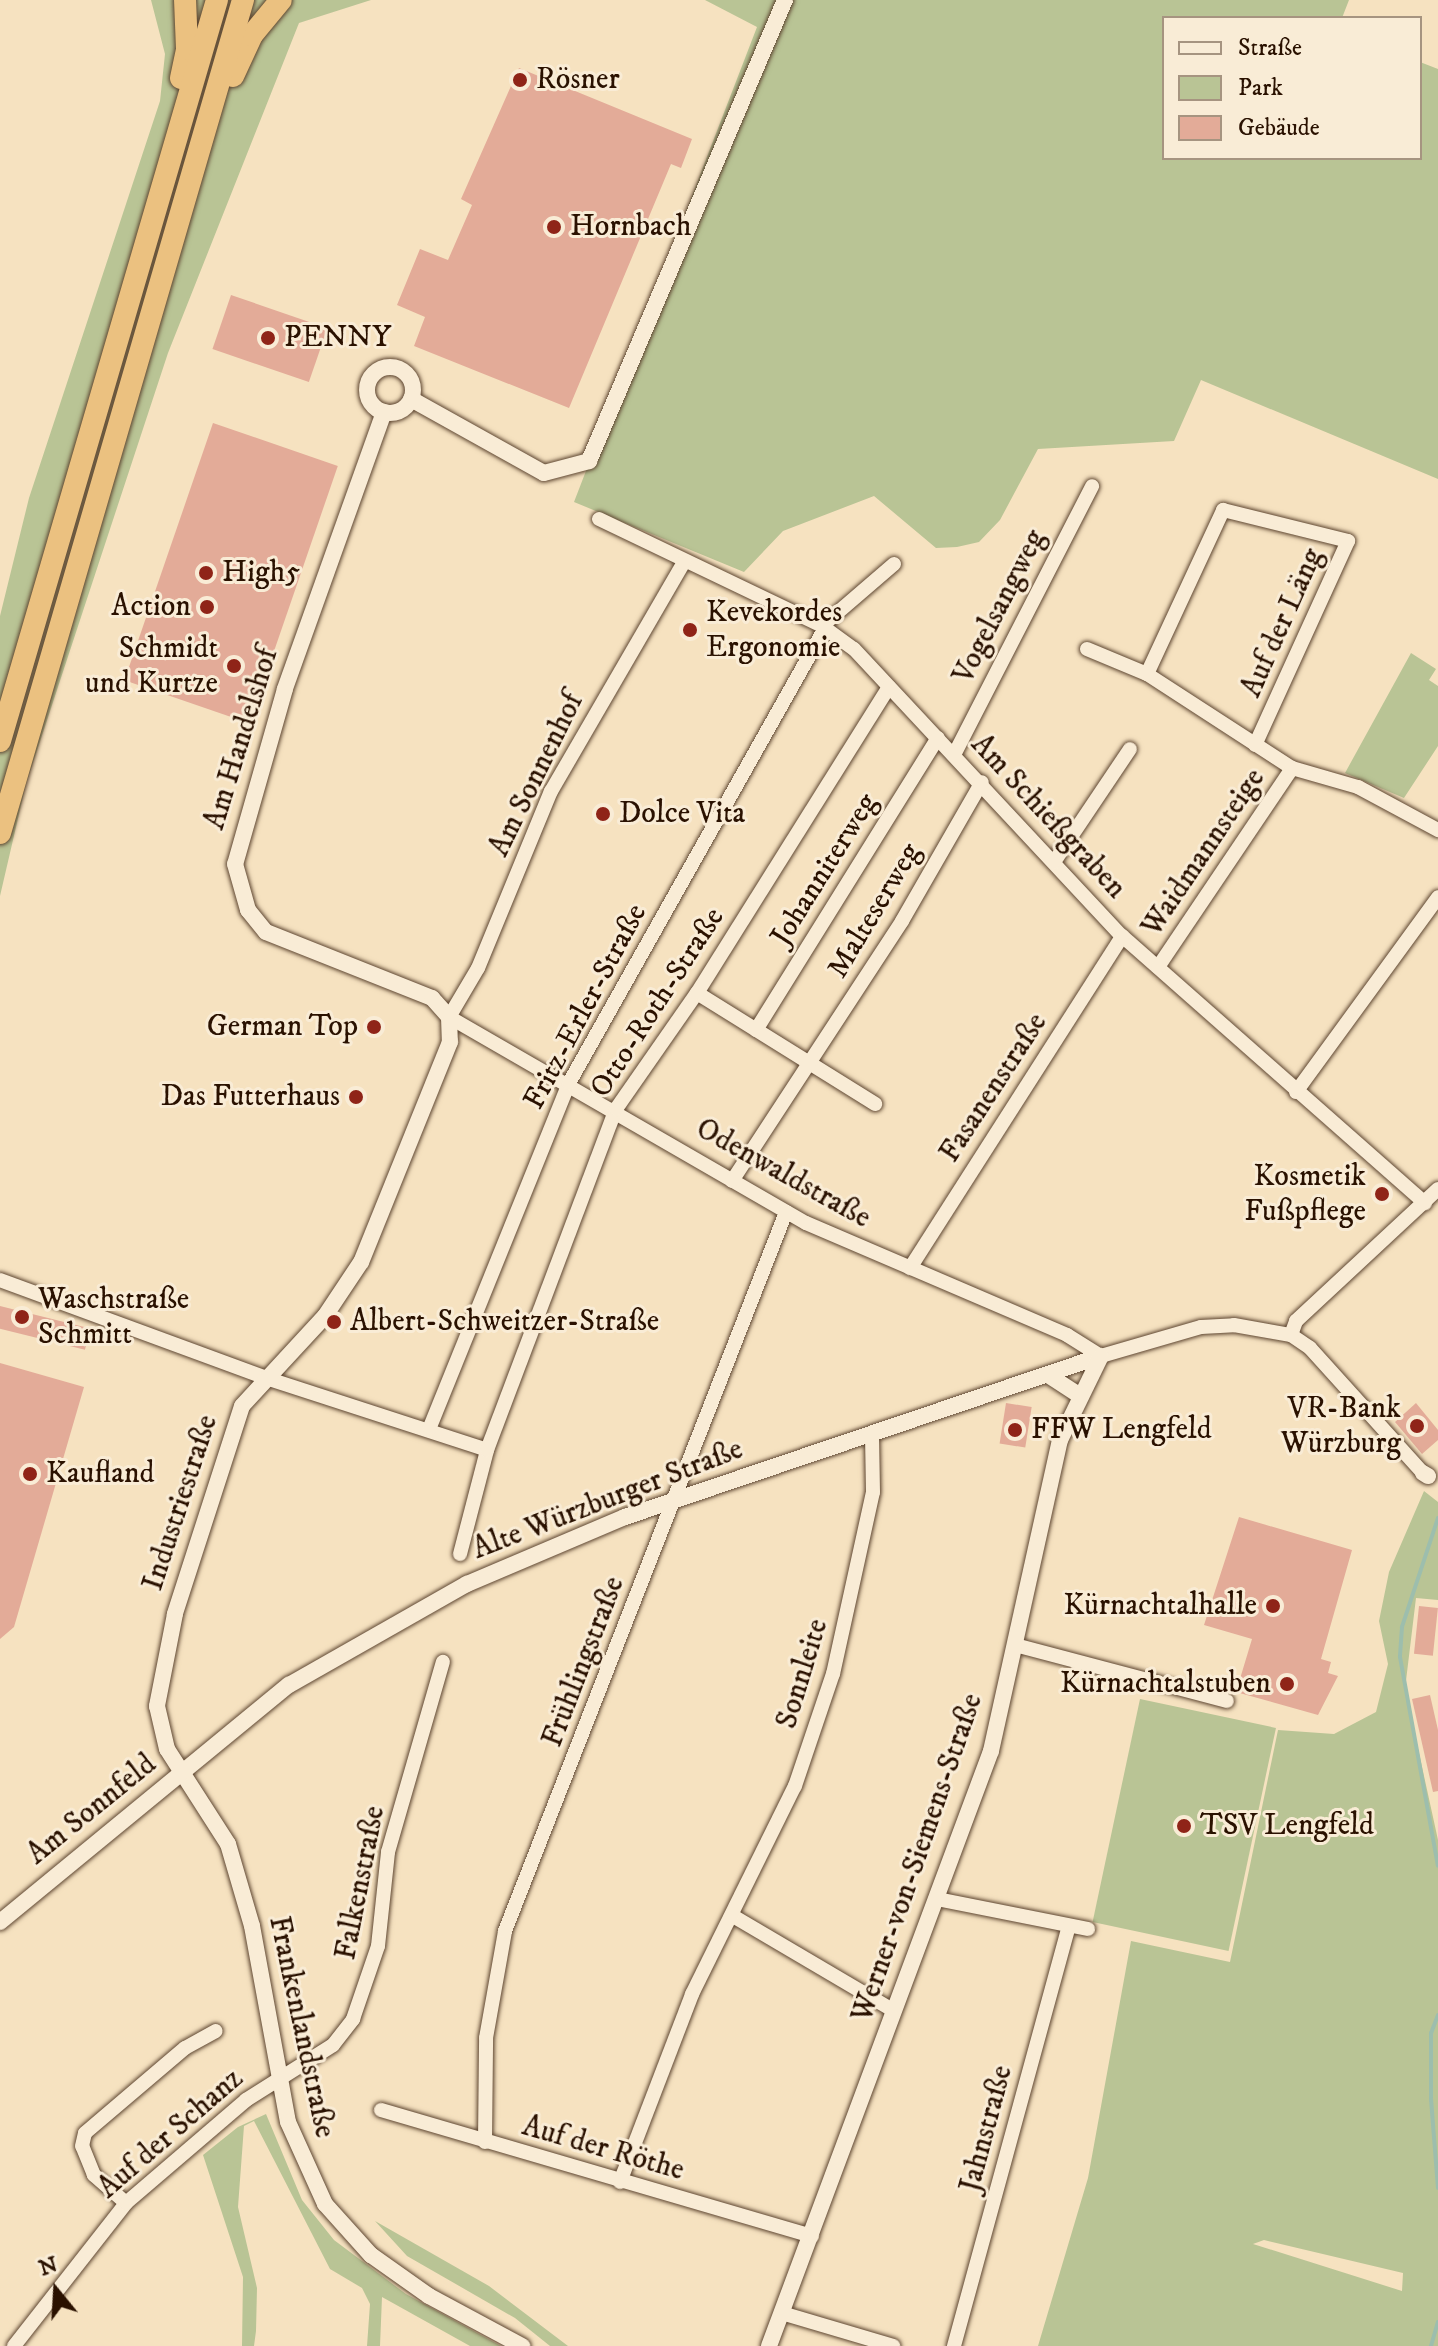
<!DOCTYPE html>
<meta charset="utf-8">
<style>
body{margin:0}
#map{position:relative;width:1438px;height:2346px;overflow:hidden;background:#f6e2c0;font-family:"IM FELL DW Pica",serif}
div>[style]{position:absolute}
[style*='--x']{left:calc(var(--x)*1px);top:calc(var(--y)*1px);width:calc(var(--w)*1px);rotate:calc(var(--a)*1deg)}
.green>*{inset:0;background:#b9c495;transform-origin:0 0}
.stream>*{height:4px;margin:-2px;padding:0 2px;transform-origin:2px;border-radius:2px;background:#9dbead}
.building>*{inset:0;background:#e3ab98;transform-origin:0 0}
.roads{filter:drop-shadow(0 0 2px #5d4530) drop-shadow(0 0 2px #5d4530)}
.minor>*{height:14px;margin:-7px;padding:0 7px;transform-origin:7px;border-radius:7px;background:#f9ecd6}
.tertiary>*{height:16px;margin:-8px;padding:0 8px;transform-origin:8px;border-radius:8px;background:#f9ecd6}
.tertiary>.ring{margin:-8px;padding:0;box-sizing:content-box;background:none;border:16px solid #f9ecd6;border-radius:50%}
.trunk>*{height:22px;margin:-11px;padding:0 11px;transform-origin:11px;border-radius:11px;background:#ebc180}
.dots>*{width:22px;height:22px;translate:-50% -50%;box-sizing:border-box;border:4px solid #f9ecd6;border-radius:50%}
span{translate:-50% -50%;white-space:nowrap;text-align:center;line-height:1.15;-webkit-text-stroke:6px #f9ecd6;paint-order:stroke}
.poi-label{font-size:30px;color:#2a1100}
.left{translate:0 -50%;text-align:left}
.right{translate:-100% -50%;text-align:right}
.street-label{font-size:30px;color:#2a1100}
.legend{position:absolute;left:1162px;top:16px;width:260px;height:144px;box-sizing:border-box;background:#f9ecd6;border:2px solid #a69480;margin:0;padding:10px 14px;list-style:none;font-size:24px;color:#2a1100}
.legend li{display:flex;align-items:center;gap:16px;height:40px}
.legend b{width:40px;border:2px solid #a69480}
.north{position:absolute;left:16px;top:2250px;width:80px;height:80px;-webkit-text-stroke:6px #f9ecd6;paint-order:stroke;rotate:342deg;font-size:22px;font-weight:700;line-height:32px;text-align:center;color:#2a1100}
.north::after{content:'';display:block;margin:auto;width:28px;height:36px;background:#2a1100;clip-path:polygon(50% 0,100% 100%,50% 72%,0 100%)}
</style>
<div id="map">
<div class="green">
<div style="clip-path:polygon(151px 0,371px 0,299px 23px,168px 353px,26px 784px,0 896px,0 616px,29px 498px,160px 101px,165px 54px)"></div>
<div style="clip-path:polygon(705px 0,1349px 0,1342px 18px,1164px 18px,1164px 158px,1420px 158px,1420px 62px,1438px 69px,1438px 479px,1201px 380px,1174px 441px,1038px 449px,1000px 520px,979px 542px,957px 547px,936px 548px,874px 496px,783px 531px,744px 572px,574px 502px,757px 27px)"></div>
<div style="clip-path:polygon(1411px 653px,1436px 669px,1429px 680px,1438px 686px,1438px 746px,1404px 798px,1345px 773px)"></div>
<div style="clip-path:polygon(evenodd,1424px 1491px,1438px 1502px,1438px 1600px,1416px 1598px,1405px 1689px,1438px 1840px,1438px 2346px,1038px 2346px,1088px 2178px,1131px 1941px,1230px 1962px,1278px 1730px,1334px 1734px,1376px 1712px,1388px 1664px,1379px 1621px,1389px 1572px,1424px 1491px,1264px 2240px,1403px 2273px,1402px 2291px,1253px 2244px,1264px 2240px)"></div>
<div style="left:1140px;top:1699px;width:139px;height:228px;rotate:12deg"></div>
<div style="clip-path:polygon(266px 2114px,302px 2200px,334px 2240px,406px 2294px,501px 2346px,470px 2346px,382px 2297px,380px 2346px,367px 2346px,370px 2304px,362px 2288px,330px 2269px,254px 2121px,244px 2126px,238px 2207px,257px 2288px,256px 2331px,254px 2346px,242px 2346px,243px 2277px,203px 2155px,238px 2127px)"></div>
<div style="clip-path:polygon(375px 2221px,489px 2286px,568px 2346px,550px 2346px,515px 2318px,407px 2256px)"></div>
</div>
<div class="stream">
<div style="--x:1438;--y:1518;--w:115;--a:108.3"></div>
<div style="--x:1402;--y:1627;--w:30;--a:94"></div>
<div style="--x:1400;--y:1657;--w:212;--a:79.7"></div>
<div style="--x:1438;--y:2015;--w:19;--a:111"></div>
<div style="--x:1431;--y:2033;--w:66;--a:90"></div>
<div style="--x:1431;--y:2099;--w:89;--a:85.5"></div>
<div style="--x:1431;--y:2346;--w:25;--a:-74"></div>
</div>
<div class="building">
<div style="clip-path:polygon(519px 68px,692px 139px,681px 168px,671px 164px,569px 408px,414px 346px,425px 317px,397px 305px,420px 249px,448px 260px,472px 205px,461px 199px)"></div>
<div style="left:231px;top:295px;width:102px;height:57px;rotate:19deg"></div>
<div style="left:213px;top:423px;width:132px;height:272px;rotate:19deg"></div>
<div style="left:0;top:1306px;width:93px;height:22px;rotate:14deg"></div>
<div style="clip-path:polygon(0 1363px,84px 1387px,14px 1627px,0 1639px)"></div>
<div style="left:1006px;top:1403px;width:26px;height:41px;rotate:9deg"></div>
<div style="clip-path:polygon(1416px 1403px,1438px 1430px,1438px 1440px,1422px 1454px,1395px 1422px)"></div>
<div style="clip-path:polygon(1239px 1517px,1352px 1550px,1321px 1659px,1331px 1662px,1328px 1673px,1338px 1676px,1318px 1715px,1236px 1692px,1252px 1639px,1204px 1625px)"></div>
<div style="left:1419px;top:1606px;width:19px;height:48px;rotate:6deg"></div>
<div style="clip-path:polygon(1430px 1695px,1438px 1730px,1438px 1791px,1433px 1792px,1412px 1699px)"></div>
</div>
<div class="roads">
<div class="minor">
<div style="--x:599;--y:519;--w:247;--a:25.6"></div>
<div style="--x:822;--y:626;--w:39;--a:36"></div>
<div style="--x:854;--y:649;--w:393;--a:47"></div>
<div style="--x:1122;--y:936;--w:404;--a:41.4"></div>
<div style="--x:684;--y:562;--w:265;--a:120.1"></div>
<div style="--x:551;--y:791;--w:191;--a:112.4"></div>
<div style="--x:478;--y:968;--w:57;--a:120.6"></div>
<div style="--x:449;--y:1017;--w:412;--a:30"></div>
<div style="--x:806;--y:1223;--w:284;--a:23.2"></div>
<div style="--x:1067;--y:1335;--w:40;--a:32"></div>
<div style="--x:1101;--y:1356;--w:104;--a:-16.2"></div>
<div style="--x:1201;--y:1327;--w:33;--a:-3"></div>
<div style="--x:1234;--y:1325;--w:58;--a:10"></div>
<div style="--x:1291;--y:1335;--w:23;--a:34"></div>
<div style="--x:1310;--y:1348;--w:169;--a:47.9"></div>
<div style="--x:822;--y:626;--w:95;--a:-40.7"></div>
<div style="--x:1087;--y:649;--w:65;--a:22.6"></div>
<div style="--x:1147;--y:674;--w:173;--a:33"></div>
<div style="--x:1147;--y:674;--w:181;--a:-65.1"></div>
<div style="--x:1223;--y:510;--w:129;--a:13.9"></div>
<div style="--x:1348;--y:541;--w:224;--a:114.5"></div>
<div style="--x:955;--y:753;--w:300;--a:-62.8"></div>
<div style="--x:1054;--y:862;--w:136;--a:-56.1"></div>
<div style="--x:1158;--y:967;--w:240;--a:-56"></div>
<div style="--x:1292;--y:768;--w:69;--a:16.1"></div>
<div style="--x:1358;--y:787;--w:91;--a:28.3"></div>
<div style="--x:697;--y:993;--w:210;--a:31.9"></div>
<div style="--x:756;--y:1030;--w:344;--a:-58.1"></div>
<div style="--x:1296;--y:1092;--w:241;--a:-53.9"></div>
<div style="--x:732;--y:1181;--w:311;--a:-56.8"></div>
<div style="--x:902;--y:921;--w:160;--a:-60.1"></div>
<div style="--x:910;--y:1268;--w:394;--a:-57.4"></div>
<div style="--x:0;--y:1280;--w:283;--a:20.2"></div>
<div style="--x:266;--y:1378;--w:232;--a:18"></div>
<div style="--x:1291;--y:1335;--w:15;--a:-70"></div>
<div style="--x:1296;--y:1321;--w:194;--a:-42.9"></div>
<div style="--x:430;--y:1427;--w:371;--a:-68"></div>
<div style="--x:569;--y:1083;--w:522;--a:-60.64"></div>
<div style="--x:460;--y:1554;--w:107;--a:-75.4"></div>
<div style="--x:487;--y:1450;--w:365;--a:-69.3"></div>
<div style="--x:616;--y:1109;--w:141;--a:-55.1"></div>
<div style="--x:697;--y:993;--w:361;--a:-57.9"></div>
<div style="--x:1019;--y:1646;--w:215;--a:14.8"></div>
<div style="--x:937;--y:1899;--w:154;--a:11.2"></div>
<div style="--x:733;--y:1916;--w:187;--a:30.5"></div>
<div style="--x:381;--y:2110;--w:449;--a:16.3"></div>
<div style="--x:485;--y:2142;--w:104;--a:-89.4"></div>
<div style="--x:486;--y:2038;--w:109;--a:-79.9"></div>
<div style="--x:505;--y:1931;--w:772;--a:-68.65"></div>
<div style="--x:620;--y:2182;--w:201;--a:-69"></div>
<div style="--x:692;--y:1994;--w:232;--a:-63.7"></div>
<div style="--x:795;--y:1786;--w:118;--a:-71.3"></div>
<div style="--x:833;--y:1674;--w:186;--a:-77.6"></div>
<div style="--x:873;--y:1492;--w:59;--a:-91"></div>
<div style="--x:126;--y:2203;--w:43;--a:-138.8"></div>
<div style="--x:94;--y:2175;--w:31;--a:-112"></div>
<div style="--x:82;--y:2146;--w:13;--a:-77"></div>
<div style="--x:85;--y:2133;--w:131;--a:-40.4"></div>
<div style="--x:185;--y:2048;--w:35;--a:-29"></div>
<div style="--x:785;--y:2314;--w:113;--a:16.5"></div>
<div style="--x:14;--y:2346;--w:182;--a:-51.9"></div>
<div style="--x:126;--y:2203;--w:158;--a:-40.6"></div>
<div style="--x:246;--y:2100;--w:103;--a:-32.3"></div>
<div style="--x:333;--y:2045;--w:33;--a:-52"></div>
<div style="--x:353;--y:2019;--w:77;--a:-71.1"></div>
<div style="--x:378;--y:1946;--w:95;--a:-83.9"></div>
<div style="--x:388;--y:1852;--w:198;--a:-73.9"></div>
<div style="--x:954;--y:2346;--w:435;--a:-74.7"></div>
</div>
<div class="tertiary">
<div class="ring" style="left:367px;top:367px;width:30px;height:30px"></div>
<div style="--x:411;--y:399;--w:152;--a:29.1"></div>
<div style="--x:544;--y:473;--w:47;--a:-14.9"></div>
<div style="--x:589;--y:461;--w:501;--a:-66.97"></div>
<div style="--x:384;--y:412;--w:294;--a:109.7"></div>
<div style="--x:285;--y:689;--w:182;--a:105.9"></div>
<div style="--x:235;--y:864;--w:48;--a:74.2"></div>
<div style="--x:248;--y:910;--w:28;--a:51"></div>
<div style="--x:266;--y:932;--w:179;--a:21.7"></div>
<div style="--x:432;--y:998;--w:25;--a:48"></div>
<div style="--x:449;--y:1017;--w:25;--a:88"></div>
<div style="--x:450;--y:1042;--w:237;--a:112"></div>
<div style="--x:361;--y:1262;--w:65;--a:123.7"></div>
<div style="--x:325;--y:1316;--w:122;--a:132.7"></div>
<div style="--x:242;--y:1406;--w:219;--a:107.9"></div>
<div style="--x:175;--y:1614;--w:94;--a:101.1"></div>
<div style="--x:157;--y:1706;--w:44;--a:76.9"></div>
<div style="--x:167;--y:1749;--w:113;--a:57.3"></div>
<div style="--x:228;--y:1844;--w:85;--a:73.7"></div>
<div style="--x:252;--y:1926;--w:199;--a:79.6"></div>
<div style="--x:288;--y:2122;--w:90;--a:65.7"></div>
<div style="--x:325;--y:2204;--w:69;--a:48"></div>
<div style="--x:371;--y:2255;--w:71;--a:35.3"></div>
<div style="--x:429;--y:2296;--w:106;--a:28.3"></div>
<div style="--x:1048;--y:1375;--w:37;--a:33"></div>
<div style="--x:1423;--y:1473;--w:6;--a:31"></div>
<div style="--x:0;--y:1922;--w:374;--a:-39.4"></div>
<div style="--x:289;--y:1685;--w:205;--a:-29.6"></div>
<div style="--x:467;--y:1584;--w:172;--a:-23"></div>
<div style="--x:625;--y:1517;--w:502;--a:-18.69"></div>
<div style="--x:769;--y:2346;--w:635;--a:-69.54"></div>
<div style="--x:991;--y:1751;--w:319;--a:-77.5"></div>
<div style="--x:1060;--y:1440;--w:93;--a:-64"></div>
</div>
<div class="trunk">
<div style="--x:233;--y:76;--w:45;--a:-65.1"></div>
<div style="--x:252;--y:35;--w:45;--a:-50.4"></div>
<div style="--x:181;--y:78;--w:30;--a:-78"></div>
<div style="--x:187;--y:49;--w:49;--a:-92.3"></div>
<div style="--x:0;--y:741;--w:772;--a:-73.68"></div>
<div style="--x:0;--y:833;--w:868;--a:-73.74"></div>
</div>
</div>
<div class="dots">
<div style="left:520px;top:80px;background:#8f2418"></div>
<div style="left:554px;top:227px;background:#8f2418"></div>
<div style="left:268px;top:338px;background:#8f2418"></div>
<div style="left:206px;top:573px;background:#8f2418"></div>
<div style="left:207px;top:607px;background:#8f2418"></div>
<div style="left:690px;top:630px;background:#8f2418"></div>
<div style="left:234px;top:666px;background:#8f2418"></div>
<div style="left:603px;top:814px;background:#8f2418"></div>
<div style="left:374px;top:1027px;background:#8f2418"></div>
<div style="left:356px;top:1097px;background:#8f2418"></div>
<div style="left:1382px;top:1194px;background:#8f2418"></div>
<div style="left:22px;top:1317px;background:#8f2418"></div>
<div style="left:334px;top:1322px;background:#8f2418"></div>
<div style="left:1417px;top:1426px;background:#8f2418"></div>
<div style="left:1015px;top:1430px;background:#8f2418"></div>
<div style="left:30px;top:1474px;background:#8f2418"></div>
<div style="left:1273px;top:1606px;background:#8f2418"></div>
<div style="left:1287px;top:1684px;background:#8f2418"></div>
<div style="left:1184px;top:1826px;background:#8f2418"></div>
</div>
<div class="poi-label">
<span class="left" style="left:536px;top:80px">Rösner</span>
<span class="left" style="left:570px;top:227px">Hornbach</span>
<span class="left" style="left:284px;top:338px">PENNY</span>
<span class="left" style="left:222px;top:573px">High5</span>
<span class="right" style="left:191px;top:607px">Action</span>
<span class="left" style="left:706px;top:630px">Kevekordes<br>Ergonomie</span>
<span class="right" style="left:218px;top:666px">Schmidt<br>und Kurtze</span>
<span class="left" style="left:619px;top:814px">Dolce Vita</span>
<span class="right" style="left:358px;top:1027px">German Top</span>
<span class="right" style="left:340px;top:1097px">Das Futterhaus</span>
<span class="right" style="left:1366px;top:1194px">Kosmetik<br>Fußpflege</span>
<span class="left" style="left:38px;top:1317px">Waschstraße<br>Schmitt</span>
<span class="left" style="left:350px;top:1322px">Albert-Schweitzer-Straße</span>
<span class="right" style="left:1401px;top:1426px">VR-Bank<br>Würzburg</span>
<span class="left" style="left:1031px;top:1430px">FFW Lengfeld</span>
<span class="left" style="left:46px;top:1474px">Kaufland</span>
<span class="right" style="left:1257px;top:1606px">Kürnachtalhalle</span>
<span class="right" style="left:1271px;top:1684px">Kürnachtalstuben</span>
<span class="left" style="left:1200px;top:1826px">TSV Lengfeld</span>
</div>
<div class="street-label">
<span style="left:1000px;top:607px;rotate:-63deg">Vogelsangweg</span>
<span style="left:1283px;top:623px;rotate:-66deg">Auf der Läng</span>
<span style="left:242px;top:739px;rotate:-73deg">Am Handelshof</span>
<span style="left:537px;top:775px;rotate:-64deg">Am Sonnenhof</span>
<span style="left:1048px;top:817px;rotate:47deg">Am Schießgraben</span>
<span style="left:1204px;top:853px;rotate:-56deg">Waidmannsteige</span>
<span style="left:825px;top:870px;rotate:-58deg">Johanniterweg</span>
<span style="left:875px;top:911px;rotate:-59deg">Malteserweg</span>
<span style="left:658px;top:1003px;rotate:-57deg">Otto-Roth-Straße</span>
<span style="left:586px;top:1007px;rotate:-62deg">Fritz-Erler-Straße</span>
<span style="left:994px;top:1088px;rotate:-57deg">Fasanenstraße</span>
<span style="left:783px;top:1174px;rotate:29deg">Odenwaldstraße</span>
<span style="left:608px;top:1500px;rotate:-21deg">Alte Würzburger Straße</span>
<span style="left:181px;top:1503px;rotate:-72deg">Industriestraße</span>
<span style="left:584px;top:1662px;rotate:-69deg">Frühlingstraße</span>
<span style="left:803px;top:1674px;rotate:-73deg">Sonnleite</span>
<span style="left:92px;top:1810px;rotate:-39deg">Am Sonnfeld</span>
<span style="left:918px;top:1858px;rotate:-71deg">Werner-von-Siemens-Straße</span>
<span style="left:361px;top:1883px;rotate:-79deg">Falkenstraße</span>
<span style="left:301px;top:2027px;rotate:78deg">Frankenlandstraße</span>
<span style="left:987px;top:2129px;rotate:-75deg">Jahnstraße</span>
<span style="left:171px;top:2134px;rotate:-41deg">Auf der Schanz</span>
<span style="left:603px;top:2149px;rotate:16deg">Auf der Röthe</span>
</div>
<ul class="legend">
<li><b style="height:10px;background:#f9ecd6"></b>Straße</li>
<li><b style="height:22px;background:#b9c495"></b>Park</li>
<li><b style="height:22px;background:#e3ab98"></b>Gebäude</li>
</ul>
<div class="north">N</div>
</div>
